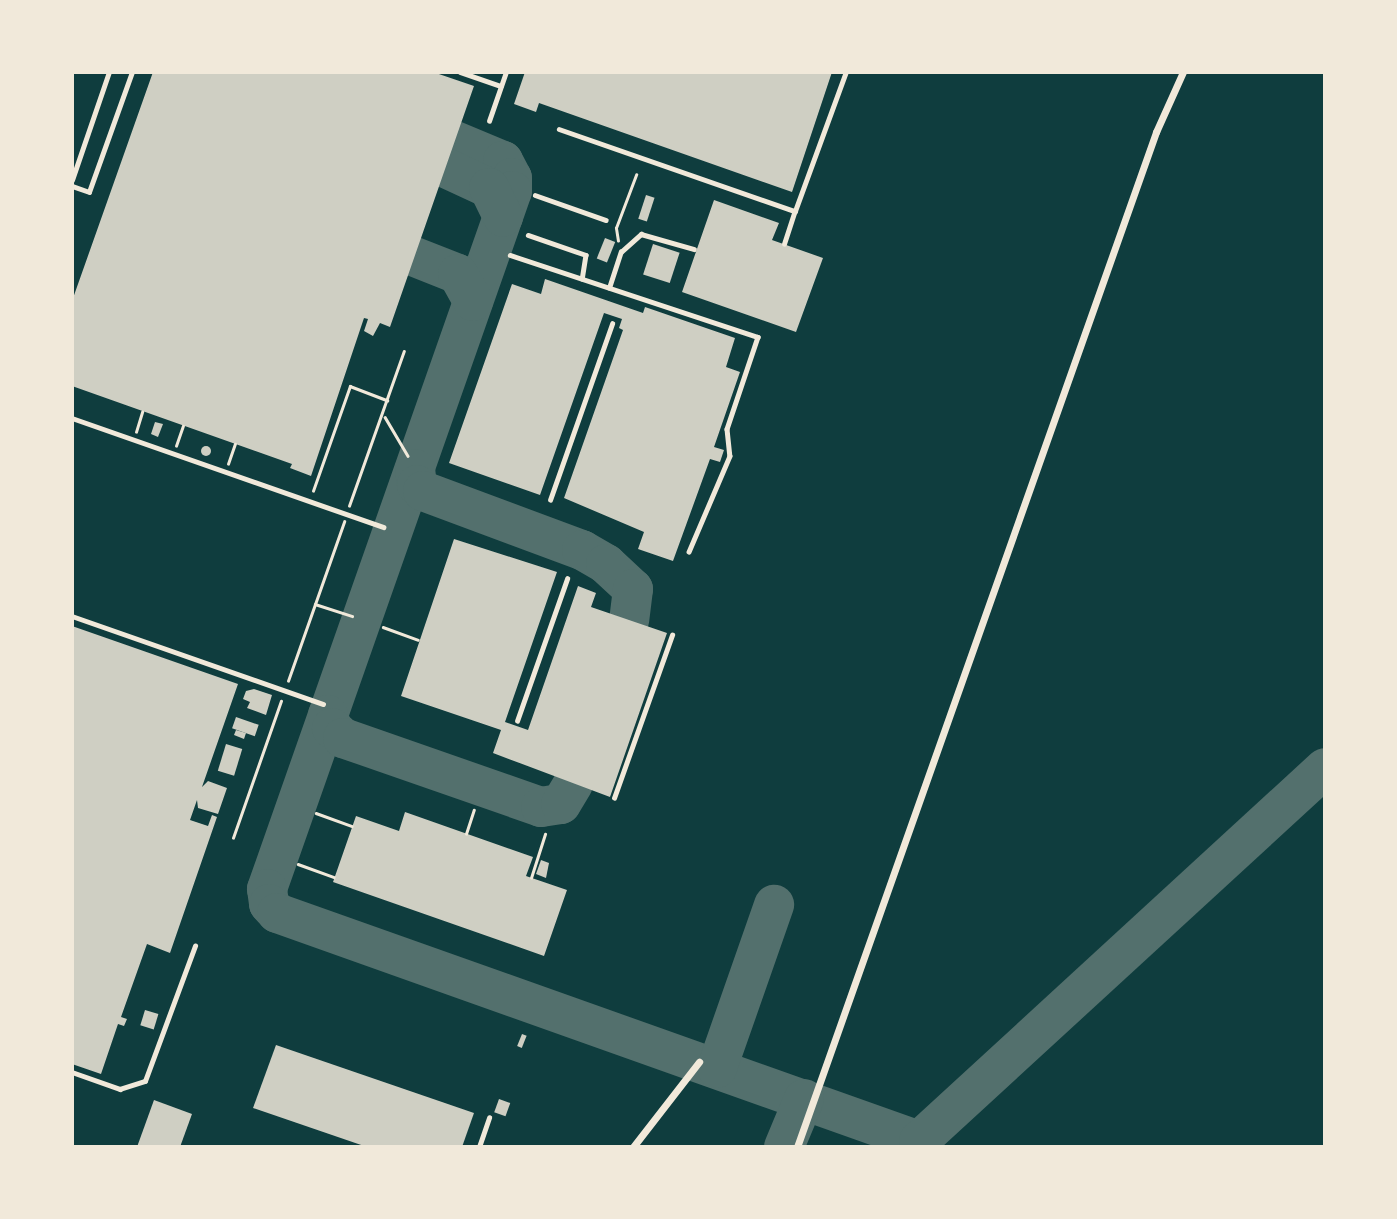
<!DOCTYPE html>
<style>
body{margin:0}
#map{position:relative;width:1397px;height:1219px;overflow:hidden;background:#0f3d3e;font-family:"Source Serif 4",serif}
div>[style]{position:absolute}
[style*='--x']{left:calc(var(--x)*1px);top:calc(var(--y)*1px);width:calc(var(--w)*1px);rotate:calc(var(--a)*1deg)}
.taxiway>*{height:40px;margin:-20px;padding:0 20px;transform-origin:20px;border-radius:20px;background:#53706d}
.building>*{inset:0;background:#cfcfc3;transform-origin:0 0}
.round{border-radius:50%}
.path>*{height:2.5px;margin:-1.25px;padding:0 1.25px;transform-origin:1.25px;border-radius:1.25px;background:#f1e9da}
.service>*{height:4.5px;margin:-2.25px;padding:0 2.25px;transform-origin:2.25px;border-radius:2.25px;background:#f1e9da}
.minor>*{height:7px;margin:-3.5px;padding:0 3.5px;transform-origin:3.5px;border-radius:3.5px;background:#f1e9da}
span{translate:-50% -50%;white-space:nowrap;text-align:center;line-height:1.15;-webkit-text-stroke:7px #f1e9da;paint-order:stroke}
.frame{position:absolute;inset:0;border:74px solid #f1e9da;pointer-events:none}
</style>
<div id="map">
<div class="taxiway">
<div style="--x:455;--y:141;--w:52;--a:22.6"></div>
<div style="--x:503;--y:161;--w:19;--a:62"></div>
<div style="--x:512;--y:178;--w:13;--a:90"></div>
<div style="--x:512;--y:191;--w:740;--a:109.34"></div>
<div style="--x:267;--y:889;--w:15;--a:82"></div>
<div style="--x:269;--y:904;--w:12;--a:48"></div>
<div style="--x:277;--y:913;--w:681;--a:19.55"></div>
<div style="--x:919;--y:1141;--w:551;--a:-42.57"></div>
<div style="--x:446;--y:168;--w:47;--a:24.9"></div>
<div style="--x:489;--y:188;--w:32;--a:64"></div>
<div style="--x:415;--y:257;--w:46;--a:21.6"></div>
<div style="--x:458;--y:274;--w:31;--a:61"></div>
<div style="--x:415;--y:469;--w:16;--a:83"></div>
<div style="--x:417;--y:485;--w:8;--a:45"></div>
<div style="--x:423;--y:491;--w:170;--a:20.4"></div>
<div style="--x:582;--y:550;--w:28;--a:30"></div>
<div style="--x:606;--y:564;--w:37;--a:43"></div>
<div style="--x:633;--y:589;--w:31;--a:97"></div>
<div style="--x:328;--y:715;--w:14;--a:73"></div>
<div style="--x:332;--y:728;--w:15;--a:42"></div>
<div style="--x:343;--y:738;--w:210;--a:19.2"></div>
<div style="--x:541;--y:807;--w:20;--a:-9"></div>
<div style="--x:561;--y:804;--w:23;--a:-59"></div>
<div style="--x:717;--y:1068;--w:173;--a:-70.7"></div>
<div style="--x:784;--y:1147;--w:52;--a:-67.4"></div>
</div>
<div class="building">
<div style="clip-path:polygon(153px 72px,433px 72px,474px 86px,390px 327px,380px 323px,373px 336px,364px 331px,368px 319px,364px 318px,311px 476px,290px 468px,292px 464px,72px 386px,72px 301px)"></div>
<div style="clip-path:polygon(525px 72px,832px 72px,792px 192px,539px 103px,536px 112px,514px 104px)"></div>
<div style="left:646px;top:195px;width:9px;height:25px;rotate:18deg"></div>
<div style="clip-path:polygon(714px 200px,779px 223px,772px 240px,823px 258px,796px 332px,682px 292px)"></div>
<div style="left:605px;top:238px;width:11px;height:22px;rotate:22deg"></div>
<div style="left:653px;top:244px;width:28px;height:32px;rotate:18deg"></div>
<div style="clip-path:polygon(545px 279px,643px 313px,645px 307px,735px 338px,726px 367px,740px 372px,714px 447px,724px 450px,720px 462px,710px 459px,673px 561px,638px 549px,644px 532px,564px 498px,623px 330px,619px 328px,622px 319px,604px 313px,540px 495px,449px 463px,512px 284px,541px 294px)"></div>
<div style="clip-path:polygon(155px 422px,163px 424px,158px 437px,151px 434px)"></div>
<div class="round" style="left:201px;top:446px;width:10px;height:10px"></div>
<div style="clip-path:polygon(454px 539px,557px 572px,505px 722px,528px 730px,578px 586px,596px 593px,591px 607px,667px 633px,610px 797px,493px 753px,501px 730px,401px 696px)"></div>
<div style="clip-path:polygon(72px 626px,238px 684px,202px 787px,208px 781px,227px 788px,218px 814px,198px 808px,197px 800px,190px 820px,208px 826px,212px 815px,217px 817px,170px 953px,147px 944px,121px 1017px,127px 1019px,124px 1026px,118px 1024px,101px 1074px,72px 1064px)"></div>
<div style="clip-path:polygon(254px 689px,272px 695px,266px 715px,247px 708px,250px 702px,243px 699px,246px 691px)"></div>
<div style="left:236px;top:717px;width:24px;height:12px;rotate:19deg"></div>
<div style="clip-path:polygon(236px 730px,246px 733px,244px 739px,234px 735px)"></div>
<div style="left:226px;top:744px;width:17px;height:28px;rotate:17deg"></div>
<div style="clip-path:polygon(405px 812px,533px 857px,526px 876px,567px 890px,544px 956px,333px 882px,356px 816px,399px 831px)"></div>
<div style="clip-path:polygon(541px 860px,549px 863px,546px 878px,536px 874px)"></div>
<div style="left:145px;top:1010px;width:14px;height:16px;rotate:17deg"></div>
<div style="left:522px;top:1034px;width:5px;height:13px;rotate:22deg"></div>
<div style="clip-path:polygon(276px 1045px,474px 1113px,462px 1147px,367px 1147px,253px 1108px)"></div>
<div style="left:499px;top:1099px;width:12px;height:14px;rotate:20deg"></div>
<div style="clip-path:polygon(154px 1100px,192px 1114px,180px 1147px,137px 1147px)"></div>
</div>
<div class="path">
<div style="--x:618;--y:241;--w:13;--a:-99"></div>
<div style="--x:616;--y:228;--w:57;--a:-69.3"></div>
<div style="--x:385;--y:417;--w:45;--a:59.5"></div>
<div style="--x:136;--y:432;--w:21;--a:-73"></div>
<div style="--x:176;--y:446;--w:21;--a:-71"></div>
<div style="--x:228;--y:464;--w:21;--a:-71"></div>
<div style="--x:313;--y:491;--w:111;--a:-70.6"></div>
<div style="--x:350;--y:386;--w:40;--a:21"></div>
<div style="--x:349;--y:506;--w:164;--a:-70.5"></div>
<div style="--x:315;--y:604;--w:39;--a:18"></div>
<div style="--x:383;--y:627;--w:37;--a:20"></div>
<div style="--x:288;--y:681;--w:169;--a:-70.6"></div>
<div style="--x:316;--y:813;--w:38;--a:20"></div>
<div style="--x:466;--y:834;--w:25;--a:-72"></div>
<div style="--x:233;--y:838;--w:145;--a:-70.7"></div>
<div style="--x:298;--y:864;--w:38;--a:20"></div>
<div style="--x:531;--y:878;--w:46;--a:-72.3"></div>
</div>
<div class="service">
<div style="--x:460;--y:72;--w:43;--a:18.9"></div>
<div style="--x:489;--y:121;--w:52;--a:-70.9"></div>
<div style="--x:559;--y:129;--w:250;--a:19.2"></div>
<div style="--x:795;--y:211;--w:148;--a:-69.9"></div>
<div style="--x:72;--y:180;--w:114;--a:-71.1"></div>
<div style="--x:72;--y:186;--w:18;--a:19"></div>
<div style="--x:89;--y:192;--w:127;--a:-70.3"></div>
<div style="--x:535;--y:195;--w:75;--a:19.4"></div>
<div style="--x:528;--y:235;--w:61;--a:19"></div>
<div style="--x:586;--y:255;--w:24;--a:99"></div>
<div style="--x:784;--y:244;--w:35;--a:-72"></div>
<div style="--x:510;--y:255;--w:261;--a:18.3"></div>
<div style="--x:758;--y:337;--w:97;--a:108.6"></div>
<div style="--x:727;--y:429;--w:27;--a:84"></div>
<div style="--x:730;--y:456;--w:104;--a:113.1"></div>
<div style="--x:609;--y:288;--w:38;--a:-72"></div>
<div style="--x:621;--y:252;--w:27;--a:-42"></div>
<div style="--x:641;--y:234;--w:55;--a:15.8"></div>
<div style="--x:72;--y:418;--w:330;--a:19.3"></div>
<div style="--x:550;--y:500;--w:187;--a:-70.6"></div>
<div style="--x:72;--y:616;--w:266;--a:19.3"></div>
<div style="--x:517;--y:721;--w:151;--a:-70.6"></div>
<div style="--x:614;--y:798;--w:173;--a:-70.4"></div>
<div style="--x:72;--y:1072;--w:51;--a:19.5"></div>
<div style="--x:120;--y:1089;--w:26;--a:-18"></div>
<div style="--x:145;--y:1081;--w:144;--a:-69.7"></div>
<div style="--x:479;--y:1147;--w:31;--a:-71"></div>
</div>
<div class="minor">
<div style="--x:633;--y:1147;--w:108;--a:-52.2"></div>
<div style="--x:797;--y:1147;--w:1077;--a:-70.52"></div>
<div style="--x:1156;--y:132;--w:66;--a:-65.8"></div>
</div>
<div class="frame"></div>
</div>
